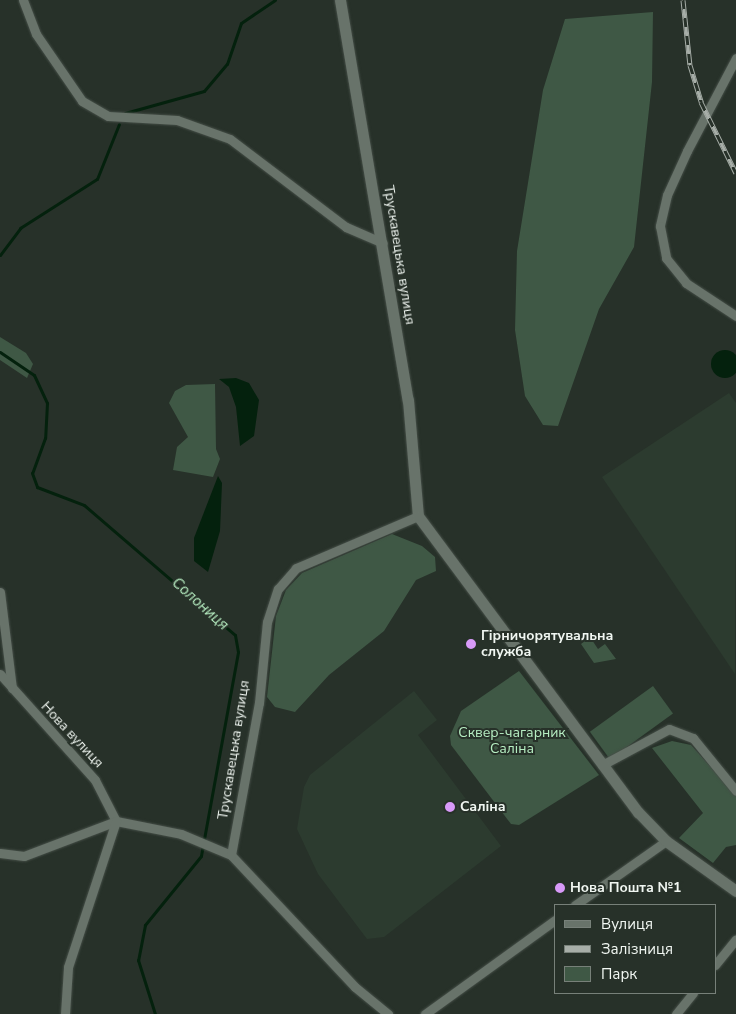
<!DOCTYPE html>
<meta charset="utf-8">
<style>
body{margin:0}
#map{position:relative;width:736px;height:1014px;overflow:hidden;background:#273129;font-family:"Nunito Sans",sans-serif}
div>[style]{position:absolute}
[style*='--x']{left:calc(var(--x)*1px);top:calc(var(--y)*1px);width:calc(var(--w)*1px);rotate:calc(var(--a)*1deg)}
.built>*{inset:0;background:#2c3b2f}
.green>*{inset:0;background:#3f5845;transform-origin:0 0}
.water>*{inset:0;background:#04210d}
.round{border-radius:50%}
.stream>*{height:3px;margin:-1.5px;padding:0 1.5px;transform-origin:1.5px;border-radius:1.5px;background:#04210d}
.roads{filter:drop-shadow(0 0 1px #454e47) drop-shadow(0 0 1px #454e47)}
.minor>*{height:9px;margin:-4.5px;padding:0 4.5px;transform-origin:4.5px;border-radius:4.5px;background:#68736a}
.tertiary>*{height:11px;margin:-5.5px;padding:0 5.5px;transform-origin:5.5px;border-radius:5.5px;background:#68736a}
.rail>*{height:5px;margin-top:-2.5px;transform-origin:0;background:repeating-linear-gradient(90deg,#273129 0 9px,#a7aea8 0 18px);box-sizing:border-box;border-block:1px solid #a7aea8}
.dots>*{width:14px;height:14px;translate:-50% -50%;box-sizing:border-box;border:2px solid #273129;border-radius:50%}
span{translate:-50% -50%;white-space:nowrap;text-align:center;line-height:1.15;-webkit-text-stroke:4px #273129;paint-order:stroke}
.street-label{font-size:14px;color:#f0f6f1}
.poi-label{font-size:14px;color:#f0f6f1;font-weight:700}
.left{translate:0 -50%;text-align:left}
.park-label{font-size:14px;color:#b6edc2}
.water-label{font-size:15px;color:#b6edc1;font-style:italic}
.legend{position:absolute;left:554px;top:904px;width:162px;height:90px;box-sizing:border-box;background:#273129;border:1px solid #778079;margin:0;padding:6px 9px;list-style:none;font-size:15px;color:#f0f6f1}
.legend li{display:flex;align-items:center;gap:10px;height:25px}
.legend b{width:25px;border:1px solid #778079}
</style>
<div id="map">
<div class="built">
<div style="clip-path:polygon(729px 393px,736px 403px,735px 674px,602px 477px)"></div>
<div style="clip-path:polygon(414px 691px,437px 720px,418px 735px,501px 846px,384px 937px,367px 939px,318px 874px,297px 829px,304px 787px,310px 775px)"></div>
</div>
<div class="green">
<div style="clip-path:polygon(653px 12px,652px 82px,634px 247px,599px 309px,558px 426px,543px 425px,525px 396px,515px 330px,517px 251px,543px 90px,565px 19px)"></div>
<div style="clip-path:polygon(0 337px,26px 353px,33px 364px,27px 378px,0 360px)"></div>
<div style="clip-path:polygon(215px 384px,216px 449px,220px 459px,213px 477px,173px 470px,177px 447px,188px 437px,169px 403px,175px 391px,186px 385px)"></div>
<div style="clip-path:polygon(392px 534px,422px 546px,435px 557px,436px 571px,416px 580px,384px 631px,329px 675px,295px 712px,275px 707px,267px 697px,276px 616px,286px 590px,302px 573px)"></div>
<div style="clip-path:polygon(590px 637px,598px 649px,605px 644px,616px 659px,594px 663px,581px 644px)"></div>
<div style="clip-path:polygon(519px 671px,599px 775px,519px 825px,511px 824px,451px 745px,450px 736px,461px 711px)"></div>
<div style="left:653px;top:686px;width:34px;height:78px;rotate:54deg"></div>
<div style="clip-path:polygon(672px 741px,691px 745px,736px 795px,736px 845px,726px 847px,713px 863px,679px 838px,703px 813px,652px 748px)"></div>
</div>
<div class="water">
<div class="round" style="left:711px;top:350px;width:28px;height:28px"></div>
<div style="clip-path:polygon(236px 378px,249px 383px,259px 400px,254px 436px,240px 446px,236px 407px,229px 387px,219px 379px)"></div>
<div style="clip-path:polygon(218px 476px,222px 483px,220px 531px,208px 572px,194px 561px,194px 538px)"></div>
</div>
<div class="stream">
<div style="--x:125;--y:113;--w:82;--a:-15.6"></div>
<div style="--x:204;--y:91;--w:35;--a:-50"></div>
<div style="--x:227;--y:64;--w:43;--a:-71.1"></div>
<div style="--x:241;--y:23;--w:41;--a:-34.1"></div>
<div style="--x:0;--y:255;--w:34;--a:-53"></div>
<div style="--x:20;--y:228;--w:91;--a:-32.5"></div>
<div style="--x:97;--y:179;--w:59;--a:-68.2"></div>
<div style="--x:0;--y:352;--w:41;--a:34.1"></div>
<div style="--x:34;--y:375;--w:31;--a:65"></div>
<div style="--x:47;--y:403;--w:35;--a:93"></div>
<div style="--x:45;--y:438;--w:37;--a:110"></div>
<div style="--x:32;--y:473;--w:15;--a:70"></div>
<div style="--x:37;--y:487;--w:50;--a:21"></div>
<div style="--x:84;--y:505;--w:199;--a:40.7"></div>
<div style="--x:235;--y:635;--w:17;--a:80"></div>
<div style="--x:238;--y:652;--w:207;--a:100.3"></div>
<div style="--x:201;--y:856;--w:89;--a:129.1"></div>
<div style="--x:145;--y:925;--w:36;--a:101"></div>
<div style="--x:138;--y:960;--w:57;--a:72.5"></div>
</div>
<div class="roads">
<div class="minor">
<div style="--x:23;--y:0;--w:36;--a:69"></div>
<div style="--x:36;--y:34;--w:81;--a:55.5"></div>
<div style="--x:82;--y:101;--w:30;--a:30"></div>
<div style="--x:108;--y:116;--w:69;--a:3.3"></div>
<div style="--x:177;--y:120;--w:56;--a:19.7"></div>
<div style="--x:230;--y:139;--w:146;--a:37.2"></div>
<div style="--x:346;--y:227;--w:40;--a:23.4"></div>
<div style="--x:736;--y:58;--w:105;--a:117.8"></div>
<div style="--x:687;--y:151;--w:48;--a:114.4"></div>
<div style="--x:667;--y:195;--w:32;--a:103"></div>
<div style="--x:660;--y:226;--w:33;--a:79"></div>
<div style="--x:666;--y:258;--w:32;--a:51"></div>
<div style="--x:686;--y:283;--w:60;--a:33.4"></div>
<div style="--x:0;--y:592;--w:97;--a:82.9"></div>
<div style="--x:0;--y:674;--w:142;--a:48.1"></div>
<div style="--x:95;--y:780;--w:46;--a:62.9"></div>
<div style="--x:602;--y:765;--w:76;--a:-28.2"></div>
<div style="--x:669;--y:729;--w:26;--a:21"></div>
<div style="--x:693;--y:738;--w:68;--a:50.9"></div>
<div style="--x:116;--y:821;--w:66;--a:11.3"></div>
<div style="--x:181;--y:834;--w:54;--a:22.8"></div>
<div style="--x:231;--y:855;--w:181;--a:46.8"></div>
<div style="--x:355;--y:987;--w:43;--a:39.3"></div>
<div style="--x:0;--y:853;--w:24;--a:7"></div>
<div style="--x:24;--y:856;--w:98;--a:-20.8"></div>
<div style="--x:231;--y:855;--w:155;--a:-79.6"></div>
<div style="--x:259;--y:703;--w:81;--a:-84.4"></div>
<div style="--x:267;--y:622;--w:35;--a:-72"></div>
<div style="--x:278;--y:589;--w:28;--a:-49"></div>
<div style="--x:296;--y:568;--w:133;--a:-23.1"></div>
<div style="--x:575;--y:905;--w:111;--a:-35.1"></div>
<div style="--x:715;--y:965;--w:33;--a:-51"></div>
<div style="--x:65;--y:1014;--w:47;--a:-86.3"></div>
<div style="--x:68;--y:967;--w:154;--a:-71.8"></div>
<div style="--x:425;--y:1014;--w:160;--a:-35.9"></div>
<div style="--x:676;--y:1014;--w:27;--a:-51"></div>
</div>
<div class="tertiary">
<div style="--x:340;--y:0;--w:406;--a:80.4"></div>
<div style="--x:408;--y:400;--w:116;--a:85.1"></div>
<div style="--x:418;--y:516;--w:369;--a:53.4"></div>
<div style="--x:638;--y:812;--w:40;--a:46"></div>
<div style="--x:666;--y:841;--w:86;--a:35.5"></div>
</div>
</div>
<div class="rail">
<div style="--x:683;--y:0;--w:65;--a:83.9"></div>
<div style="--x:690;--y:65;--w:39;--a:73"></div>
<div style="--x:701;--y:102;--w:79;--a:63.8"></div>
</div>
<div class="dots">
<div style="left:471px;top:644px;background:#d89af8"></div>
<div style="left:450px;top:807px;background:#d89af8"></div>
<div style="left:560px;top:888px;background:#d89af8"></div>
</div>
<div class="street-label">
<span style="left:399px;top:255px;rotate:81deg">Трускавецька вулиця</span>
<span style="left:72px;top:735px;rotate:47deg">Нова вулиця</span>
<span style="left:234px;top:750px;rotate:-81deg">Трускавецька вулиця</span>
</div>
<div class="poi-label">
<span class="left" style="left:481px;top:644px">Гірничорятувальна<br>служба</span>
<span class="left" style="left:460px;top:807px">Саліна</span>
<span class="left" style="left:570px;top:888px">Нова Пошта №1</span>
</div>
<div class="park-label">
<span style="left:512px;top:741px">Сквер-чагарник<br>Саліна</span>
</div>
<div class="water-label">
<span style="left:200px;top:604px;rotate:42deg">Солониця</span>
</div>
<ul class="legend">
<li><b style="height:6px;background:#68736a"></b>Вулиця</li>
<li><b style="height:6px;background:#a7aea8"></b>Залізниця</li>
<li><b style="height:14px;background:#3f5845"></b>Парк</li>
</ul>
</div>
